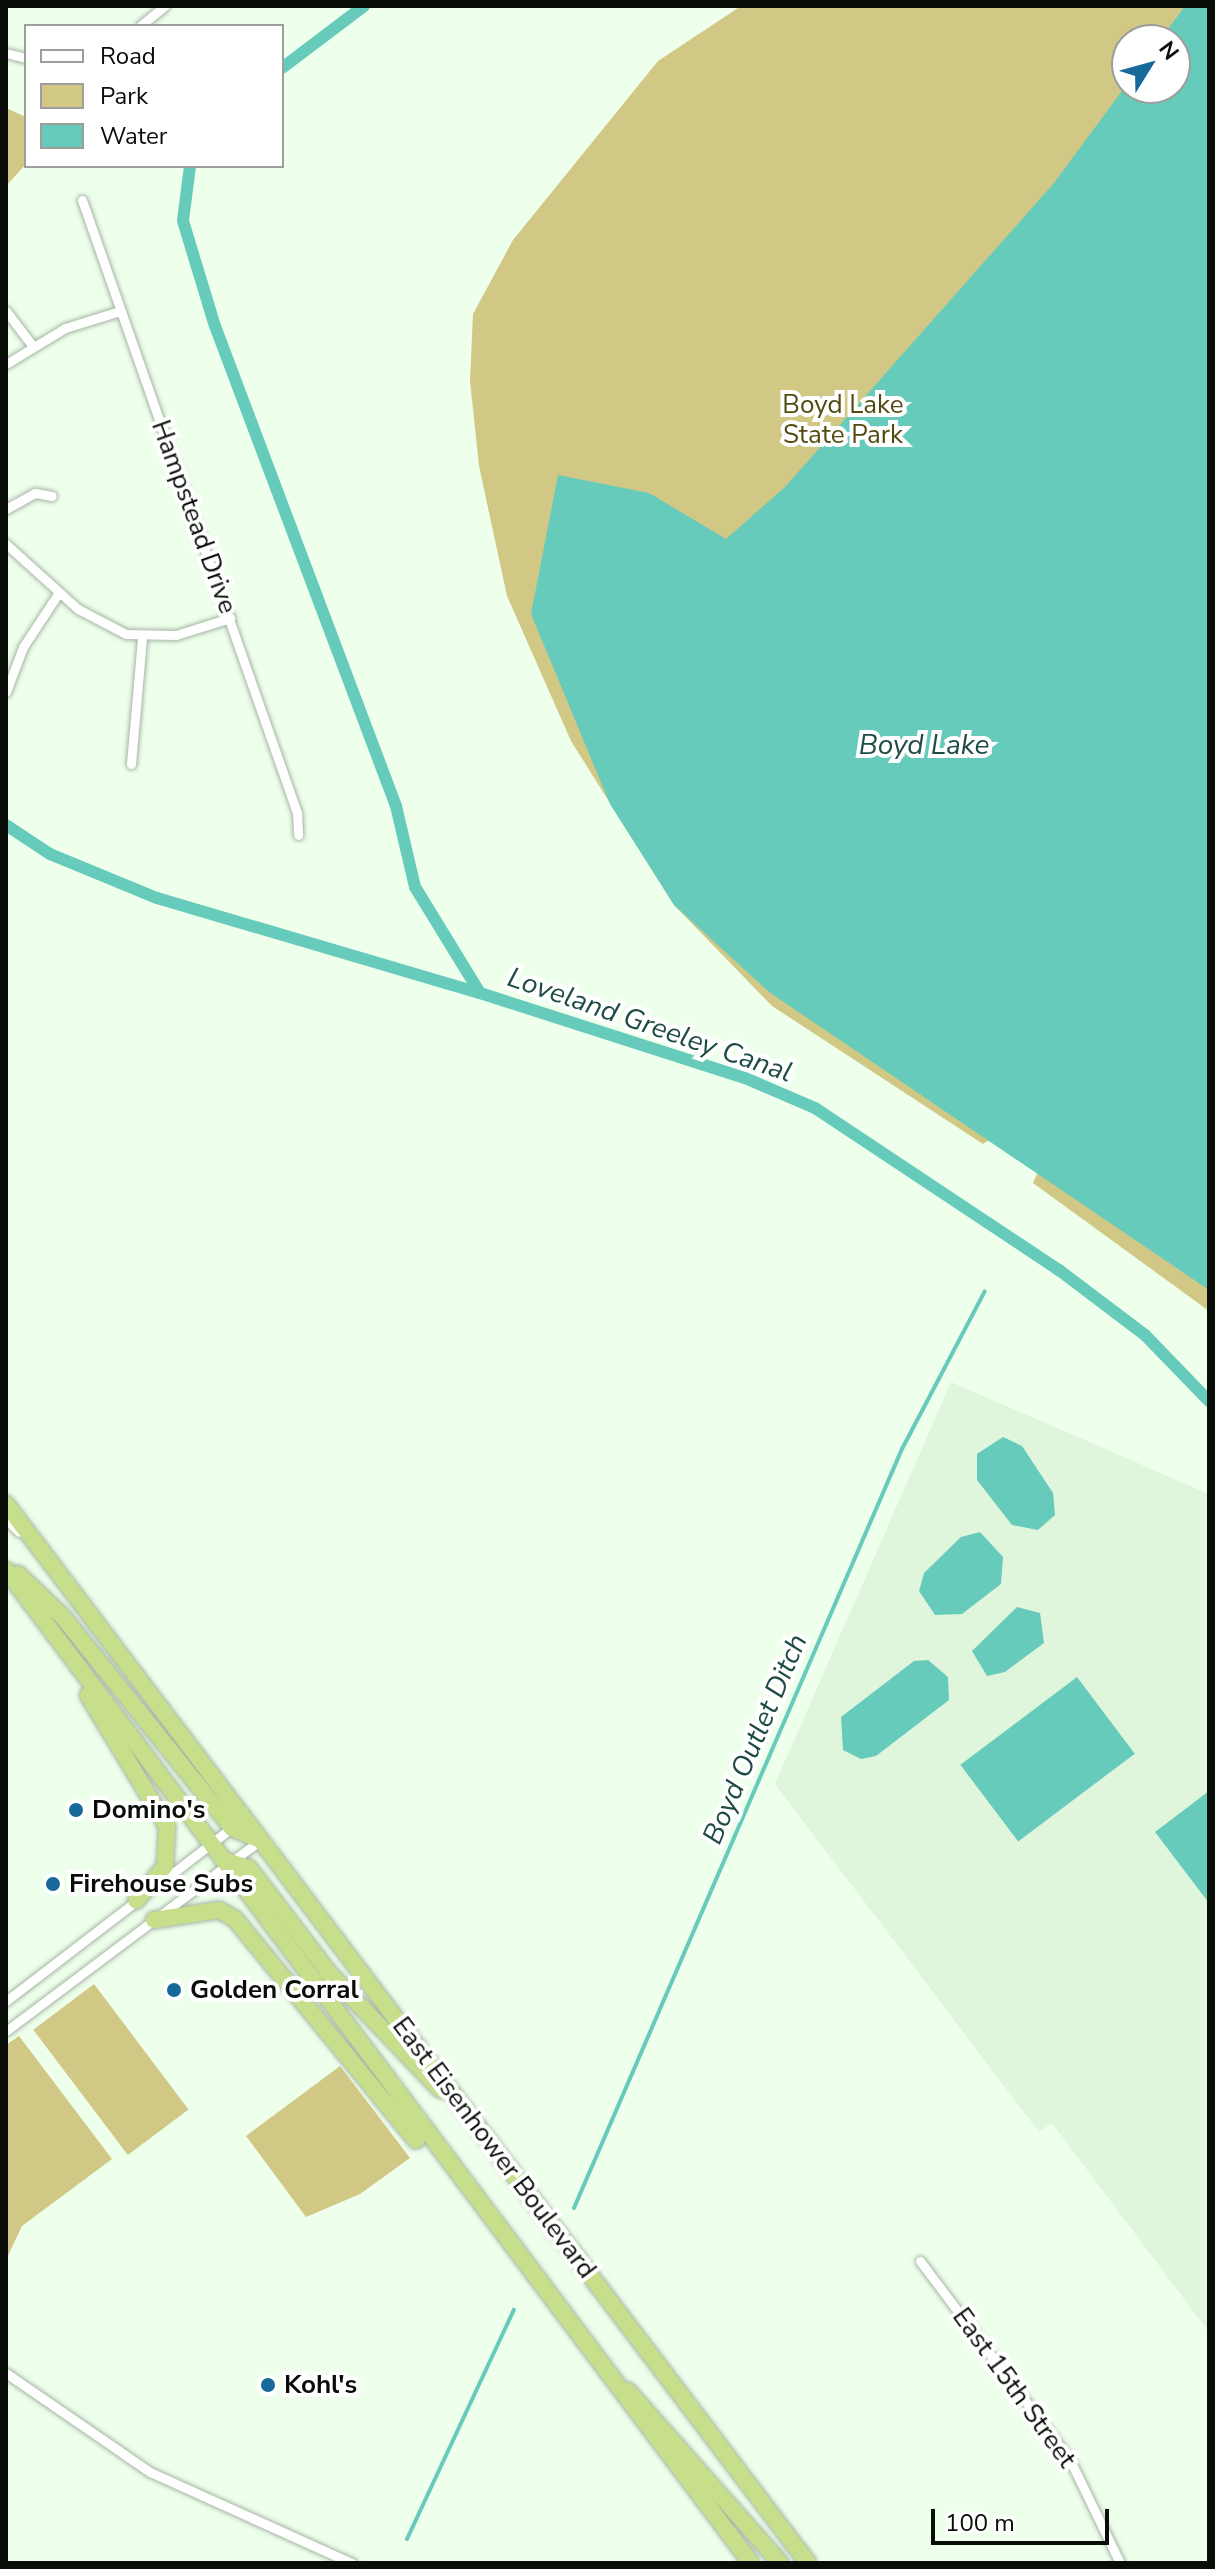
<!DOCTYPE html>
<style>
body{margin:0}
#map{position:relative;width:1215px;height:2569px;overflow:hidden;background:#eeffec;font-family:"Nunito Sans",sans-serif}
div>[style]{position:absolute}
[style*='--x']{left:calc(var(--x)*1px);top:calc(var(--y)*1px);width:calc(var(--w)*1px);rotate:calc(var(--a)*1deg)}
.built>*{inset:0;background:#dff5dc}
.green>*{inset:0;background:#d1c885;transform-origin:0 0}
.water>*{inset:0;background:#67cbbb;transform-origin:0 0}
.stream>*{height:4px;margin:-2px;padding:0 2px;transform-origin:2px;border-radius:2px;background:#67cbbb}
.canal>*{height:12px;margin:-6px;padding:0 6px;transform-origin:6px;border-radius:6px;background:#67cbbb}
.roads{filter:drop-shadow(0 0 2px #a6b6a4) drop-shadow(0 0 2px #a6b6a4)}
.street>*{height:9px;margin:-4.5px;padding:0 4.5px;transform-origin:4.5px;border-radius:4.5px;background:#fff}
.highway>*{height:16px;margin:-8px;padding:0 8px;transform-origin:8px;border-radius:8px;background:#c7df8b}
.dots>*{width:22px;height:22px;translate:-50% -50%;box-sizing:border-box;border:4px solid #fff;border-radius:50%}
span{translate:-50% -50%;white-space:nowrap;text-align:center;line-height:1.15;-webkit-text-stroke:8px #fff;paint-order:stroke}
.park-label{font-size:26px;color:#524a0f}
.street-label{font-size:26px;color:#080d07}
.poi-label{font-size:26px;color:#080d07;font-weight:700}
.left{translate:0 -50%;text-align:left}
.water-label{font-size:28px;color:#1e4b44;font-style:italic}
.frame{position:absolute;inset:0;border:8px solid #080d07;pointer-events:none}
.legend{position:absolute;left:24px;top:24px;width:260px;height:144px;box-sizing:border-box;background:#fff;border:2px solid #9c9e9c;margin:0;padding:10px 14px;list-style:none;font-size:24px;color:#080d07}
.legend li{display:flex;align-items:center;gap:16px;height:40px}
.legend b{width:40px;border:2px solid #9c9e9c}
.north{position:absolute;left:1111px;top:24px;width:80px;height:80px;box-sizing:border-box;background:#fff;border:2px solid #9c9e9c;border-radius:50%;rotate:53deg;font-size:22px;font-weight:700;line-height:32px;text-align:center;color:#080d07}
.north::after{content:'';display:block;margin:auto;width:28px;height:36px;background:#17699a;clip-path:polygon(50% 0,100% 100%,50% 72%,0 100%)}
.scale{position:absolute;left:931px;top:2509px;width:178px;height:36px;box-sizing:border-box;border:4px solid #080d07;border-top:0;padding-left:10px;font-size:24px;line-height:28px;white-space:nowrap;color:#080d07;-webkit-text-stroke:6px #fff;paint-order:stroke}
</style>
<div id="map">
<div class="built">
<div style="clip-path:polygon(951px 1382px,1209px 1494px,1209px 2332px,1052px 2123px,1039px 2132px,775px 1784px)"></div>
</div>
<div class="green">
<div style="clip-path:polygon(evenodd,741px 6px,1209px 6px,1209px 1311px,1033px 1183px,1055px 1134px,997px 1135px,983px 1144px,772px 1006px,674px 905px,571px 741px,507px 596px,479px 466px,470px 381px,473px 314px,513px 240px,658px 61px,741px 6px,1127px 40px,1175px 40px,1175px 88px,1127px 88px,1127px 40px)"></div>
<div style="clip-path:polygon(6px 108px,26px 117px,26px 164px,6px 186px)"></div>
<div style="left:94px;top:1984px;width:157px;height:76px;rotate:53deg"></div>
<div style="clip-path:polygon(19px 2036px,112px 2159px,22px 2226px,6px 2260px,6px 2045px)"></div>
<div style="clip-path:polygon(340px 2066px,410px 2158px,360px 2194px,306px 2217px,246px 2136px)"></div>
</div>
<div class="water">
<div style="clip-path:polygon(1185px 6px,1209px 6px,1209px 1290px,769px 992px,674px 905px,610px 804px,531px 614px,558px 475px,649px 493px,726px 539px,785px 487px,1054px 183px,1127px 84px,1175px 88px,1175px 40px,1160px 40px)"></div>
<div style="clip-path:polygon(1003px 1437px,1022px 1446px,1053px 1493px,1055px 1515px,1038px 1530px,1012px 1525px,977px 1480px,977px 1454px)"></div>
<div style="clip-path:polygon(980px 1532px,1003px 1557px,1001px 1584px,962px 1614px,935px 1615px,919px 1591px,924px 1573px,961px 1537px)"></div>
<div style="clip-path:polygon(1017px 1607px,1040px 1613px,1044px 1643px,1005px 1672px,987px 1676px,972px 1651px)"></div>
<div style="clip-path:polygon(928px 1660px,948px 1677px,949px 1700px,876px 1756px,861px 1759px,843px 1750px,841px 1717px,914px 1661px)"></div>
<div style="left:1077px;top:1677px;width:96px;height:146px;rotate:53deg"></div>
<div style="clip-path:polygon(1209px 1791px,1209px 1903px,1155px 1832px)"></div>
</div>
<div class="stream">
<div style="--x:574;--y:2208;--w:827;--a:-66.63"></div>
<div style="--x:902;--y:1449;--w:178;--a:-62.3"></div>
<div style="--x:407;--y:2539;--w:253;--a:-65"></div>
</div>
<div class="canal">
<div style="--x:282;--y:68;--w:103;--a:-37.1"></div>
<div style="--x:190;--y:166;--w:55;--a:97.3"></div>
<div style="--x:183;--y:221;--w:110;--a:73.1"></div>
<div style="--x:215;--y:326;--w:513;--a:69.34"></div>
<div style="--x:396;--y:806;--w:83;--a:76.8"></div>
<div style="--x:415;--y:887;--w:124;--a:58.5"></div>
<div style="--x:6;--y:825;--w:53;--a:33.4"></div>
<div style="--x:50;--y:854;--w:116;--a:22.4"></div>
<div style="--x:157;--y:898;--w:337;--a:16.4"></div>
<div style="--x:480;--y:993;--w:278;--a:17.8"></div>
<div style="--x:745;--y:1078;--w:76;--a:23.2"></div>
<div style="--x:815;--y:1108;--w:293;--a:33.6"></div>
<div style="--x:1059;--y:1270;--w:108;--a:37.1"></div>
<div style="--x:1145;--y:1335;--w:92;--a:45.9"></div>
</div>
<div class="roads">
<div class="street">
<div style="--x:140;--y:26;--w:32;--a:-39"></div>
<div style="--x:6;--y:53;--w:21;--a:14"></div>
<div style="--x:82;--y:200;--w:650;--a:70.67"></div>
<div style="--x:297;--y:813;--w:22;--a:87"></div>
<div style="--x:6;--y:311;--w:43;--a:52.6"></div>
<div style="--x:6;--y:364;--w:69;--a:-31.4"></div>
<div style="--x:65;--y:328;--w:58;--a:-17.2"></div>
<div style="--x:6;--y:509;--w:33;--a:-29"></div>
<div style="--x:35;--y:493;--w:17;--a:10"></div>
<div style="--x:6;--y:544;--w:97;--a:42.1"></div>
<div style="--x:78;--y:609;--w:54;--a:27.5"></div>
<div style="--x:126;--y:634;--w:50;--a:1.1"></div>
<div style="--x:176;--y:635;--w:57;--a:-17.5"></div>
<div style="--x:6;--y:692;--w:48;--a:-69.3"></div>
<div style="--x:23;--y:647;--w:64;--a:-56.6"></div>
<div style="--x:131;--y:764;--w:127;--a:-85"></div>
<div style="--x:6;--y:1519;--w:18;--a:45"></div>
<div style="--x:155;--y:1887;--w:101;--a:-37.8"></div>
<div style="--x:6;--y:2001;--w:169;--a:-37.5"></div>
<div style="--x:6;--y:2031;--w:318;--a:-36.9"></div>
<div style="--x:920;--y:2261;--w:249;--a:53"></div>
<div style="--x:1070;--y:2460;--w:114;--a:64.1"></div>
<div style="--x:6;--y:2373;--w:175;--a:34.5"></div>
<div style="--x:150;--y:2472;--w:222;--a:24.3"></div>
</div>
<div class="highway">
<div style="--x:6;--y:1504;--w:1328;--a:52.86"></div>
<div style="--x:6;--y:1570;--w:1241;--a:53.12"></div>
<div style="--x:18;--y:1574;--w:62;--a:43.7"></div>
<div style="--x:63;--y:1617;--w:270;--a:51.3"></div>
<div style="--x:232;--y:1828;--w:30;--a:23"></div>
<div style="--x:88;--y:1695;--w:153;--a:58.9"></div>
<div style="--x:167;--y:1826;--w:40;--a:92.9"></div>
<div style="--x:165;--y:1866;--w:45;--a:129.6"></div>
<div style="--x:230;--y:1862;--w:20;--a:18"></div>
<div style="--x:249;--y:1868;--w:132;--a:52.7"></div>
<div style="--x:329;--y:1973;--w:161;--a:46.3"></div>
<div style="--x:154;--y:1920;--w:66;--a:-8.7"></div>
<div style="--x:219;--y:1910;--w:18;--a:29"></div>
<div style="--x:235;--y:1919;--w:286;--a:50.7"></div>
<div style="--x:628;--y:2391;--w:230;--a:48.5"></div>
</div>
</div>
<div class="dots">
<div style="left:76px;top:1810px;background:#17699a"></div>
<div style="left:53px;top:1884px;background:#17699a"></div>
<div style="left:174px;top:1990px;background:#17699a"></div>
<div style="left:268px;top:2385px;background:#17699a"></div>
</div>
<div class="park-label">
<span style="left:843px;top:420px">Boyd Lake<br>State Park</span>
</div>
<div class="street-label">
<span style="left:194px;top:517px;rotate:70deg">Hampstead Drive</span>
<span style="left:494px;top:2148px;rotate:53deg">East Eisenhower Boulevard</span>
<span style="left:1014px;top:2388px;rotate:54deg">East 15th Street</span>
</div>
<div class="poi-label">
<span class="left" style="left:92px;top:1810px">Domino's</span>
<span class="left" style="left:69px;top:1884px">Firehouse Subs</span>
<span class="left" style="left:190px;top:1990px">Golden Corral</span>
<span class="left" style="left:284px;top:2385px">Kohl's</span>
</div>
<div class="water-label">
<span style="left:924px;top:745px">Boyd Lake</span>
<span style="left:650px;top:1025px;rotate:19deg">Loveland Greeley Canal</span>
<span style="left:755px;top:1739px;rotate:-67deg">Boyd Outlet Ditch</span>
</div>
<div class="frame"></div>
<ul class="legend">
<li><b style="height:10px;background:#fff"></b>Road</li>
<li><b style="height:22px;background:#d1c885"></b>Park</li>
<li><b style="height:22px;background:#67cbbb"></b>Water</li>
</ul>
<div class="north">N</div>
<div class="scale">100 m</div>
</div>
